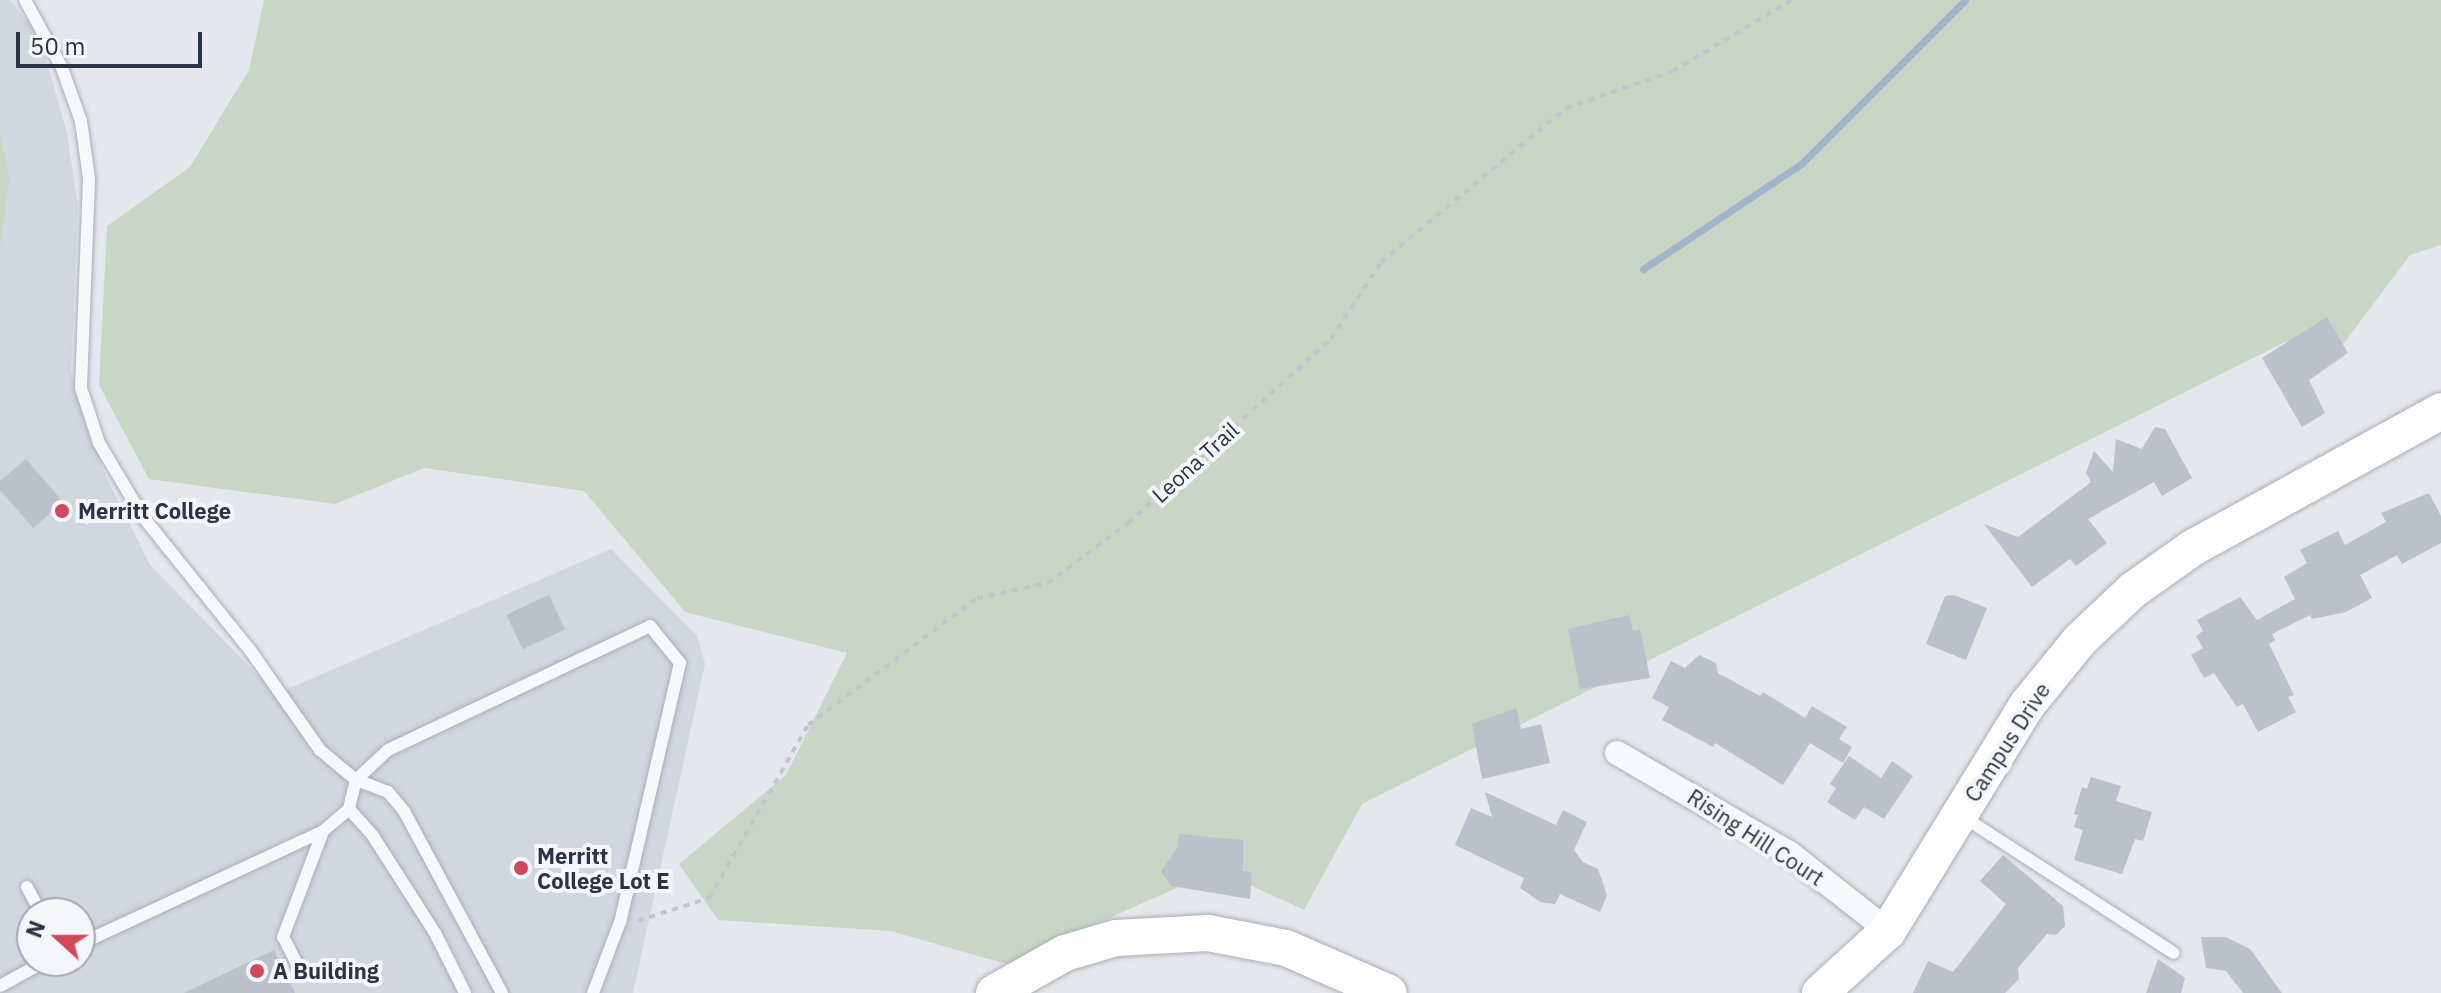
<!DOCTYPE html>
<style>
body{margin:0}
#map{position:relative;width:2441px;height:993px;overflow:hidden;background:#e4e7ec;font-family:"IBM Plex Sans",sans-serif}
div>[style]{position:absolute}
[style*='--x']{left:calc(var(--x)*1px);top:calc(var(--y)*1px);width:calc(var(--w)*1px);rotate:calc(var(--a)*1deg)}
.built>*{inset:0;background:#d2d6de}
.green>*{inset:0;background:#c9d6c5}
.stream>*{height:7px;margin:-3.5px;padding:0 3.5px;transform-origin:3.5px;border-radius:3.5px;background:#9fb4cc}
.building>*{inset:0;background:#bbc0ca;transform-origin:0 0}
.path>*{height:4px;margin-top:-2px;transform-origin:0;background:repeating-linear-gradient(90deg,#c2c5cb 0 6px,transparent 0 12px)}
.roads{filter:drop-shadow(0 0 2px #a9aeb7) drop-shadow(0 0 2px #a9aeb7)}
.lane>*{height:12px;margin:-6px;padding:0 6px;transform-origin:6px;border-radius:6px;background:#f7f8fa}
.street>*{height:24px;margin:-12px;padding:0 12px;transform-origin:12px;border-radius:12px;background:#f7f8fa}
.secondary>*{height:36px;margin:-18px;padding:0 18px;transform-origin:18px;border-radius:18px;background:#fff}
.dots>*{width:22px;height:22px;translate:-50% -50%;box-sizing:border-box;border:4px solid #f4f6f9;border-radius:50%}
span{translate:-50% -50%;white-space:nowrap;text-align:center;line-height:1.15;-webkit-text-stroke:8px #f4f6f9;paint-order:stroke}
.street-label{font-size:22px;color:#2b3445}
.poi-label{font-size:22px;color:#2b3445;font-weight:700}
.left{translate:0 -50%;text-align:left}
.north{position:absolute;left:16px;top:897px;width:80px;height:80px;box-sizing:border-box;background:#f4f6f9;border:2px solid #a4a8b1;border-radius:50%;rotate:291deg;font-size:22px;font-weight:700;line-height:32px;text-align:center;color:#2b3445}
.north::after{content:'';display:block;margin:auto;width:28px;height:36px;background:#d1495b;clip-path:polygon(50% 0,100% 100%,50% 72%,0 100%)}
.scale{position:absolute;left:16px;top:32px;width:186px;height:36px;box-sizing:border-box;border:4px solid #2b3445;border-top:0;padding-left:10px;font-size:24px;line-height:28px;white-space:nowrap;color:#2b3445;-webkit-text-stroke:6px #f4f6f9;paint-order:stroke}
</style>
<div id="map">
<div class="built">
<div style="clip-path:polygon(evenodd,0 0,10px 0,39px 35px,67px 133px,78px 206px,71px 372px,104px 472px,150px 565px,276px 694px,611px 549px,697px 636px,705px 664px,633px 993px,0 993px,0 0,32px 913px,80px 913px,80px 961px,32px 961px,32px 913px)"></div>
</div>
<div class="green">
<div style="clip-path:polygon(264px 0,2441px 0,2441px 245px,2410px 255px,2329px 363px,2287px 341px,1362px 804px,1304px 910px,1217px 870px,1006px 964px,891px 931px,718px 920px,679px 864px,786px 775px,847px 653px,685px 612px,584px 491px,424px 468px,335px 504px,149px 479px,99px 385px,107px 226px,190px 167px,249px 70px)"></div>
<div style="clip-path:polygon(0 131px,9px 177px,0 248px)"></div>
</div>
<div class="stream">
<div style="--x:1643;--y:269;--w:190;--a:-33.6"></div>
<div style="--x:1801;--y:164;--w:232;--a:-45"></div>
</div>
<div class="building">
<div style="clip-path:polygon(2327px 317px,2348px 353px,2309px 380px,2325px 413px,2302px 427px,2262px 358px)"></div>
<div style="clip-path:polygon(2155px 427px,2165px 429px,2192px 478px,2162px 496px,2154px 482px,2088px 519px,2107px 543px,2076px 566px,2070px 559px,2032px 587px,1984px 524px,2018px 537px,2091px 482px,2086px 473px,2094px 451px,2113px 472px,2116px 439px,2142px 449px)"></div>
<div style="clip-path:polygon(26px 459px,63px 502px,33px 528px,0 490px,0 481px)"></div>
<div style="clip-path:polygon(2429px 493px,2441px 516px,2441px 543px,2402px 564px,2397px 555px,2360px 575px,2372px 598px,2346px 612px,2312px 619px,2310px 615px,2272px 634px,2275px 640px,2269px 644px,2294px 695px,2288px 697px,2296px 712px,2258px 732px,2243px 704px,2237px 707px,2214px 673px,2204px 678px,2191px 655px,2203px 648px,2196px 636px,2203px 631px,2197px 620px,2240px 597px,2257px 620px,2295px 599px,2284px 577px,2307px 563px,2300px 550px,2338px 531px,2345px 545px,2386px 522px,2381px 513px)"></div>
<div style="left:549px;top:595px;width:38px;height:47px;rotate:65deg"></div>
<div style="clip-path:polygon(1954px 595px,1987px 608px,1966px 660px,1926px 644px,1945px 596px)"></div>
<div style="clip-path:polygon(1629px 615px,1633px 631px,1640px 629px,1650px 678px,1580px 689px,1568px 629px)"></div>
<div style="clip-path:polygon(1699px 655px,1716px 663px,1718px 673px,1760px 696px,1763px 692px,1805px 718px,1812px 706px,1847px 727px,1839px 739px,1852px 747px,1843px 763px,1810px 743px,1783px 785px,1715px 743px,1713px 747px,1662px 720px,1669px 707px,1652px 698px,1671px 661px,1685px 668px)"></div>
<div style="clip-path:polygon(1516px 708px,1521px 729px,1541px 724px,1550px 763px,1482px 779px,1472px 724px)"></div>
<div style="clip-path:polygon(1849px 756px,1881px 778px,1892px 761px,1913px 776px,1884px 819px,1864px 807px,1855px 820px,1827px 802px,1836px 788px,1830px 784px)"></div>
<div style="clip-path:polygon(2091px 777px,2121px 786px,2116px 801px,2152px 812px,2143px 841px,2135px 839px,2122px 874px,2074px 860px,2083px 830px,2074px 827px,2078px 815px,2074px 814px,2082px 787px,2087px 789px)"></div>
<div style="clip-path:polygon(1485px 792px,1556px 825px,1563px 810px,1587px 822px,1574px 850px,1583px 862px,1598px 869px,1607px 895px,1600px 912px,1560px 894px,1555px 904px,1540px 902px,1520px 888px,1524px 878px,1455px 845px,1471px 808px,1492px 817px)"></div>
<div style="clip-path:polygon(1179px 834px,1243px 840px,1243px 871px,1252px 872px,1250px 899px,1171px 886px,1161px 871px,1178px 847px)"></div>
<div style="clip-path:polygon(2003px 855px,2063px 906px,2065px 926px,2056px 935px,2047px 934px,2018px 968px,2019px 979px,2005px 993px,1913px 993px,1928px 961px,1953px 972px,2006px 904px,1980px 881px)"></div>
<div style="clip-path:polygon(2201px 937px,2226px 937px,2250px 949px,2282px 993px,2243px 993px,2226px 971px,2206px 968px)"></div>
<div style="clip-path:polygon(274px 950px,295px 993px,184px 993px)"></div>
<div style="clip-path:polygon(2158px 959px,2185px 978px,2181px 993px,2146px 993px)"></div>
</div>
<div class="path">
<div style="--x:638;--y:921;--w:75;--a:-17.9"></div>
<div style="--x:709;--y:898;--w:199;--a:-60.2"></div>
<div style="--x:808;--y:725;--w:211;--a:-36.9"></div>
<div style="--x:977;--y:598;--w:73;--a:-11.9"></div>
<div style="--x:1048;--y:583;--w:100;--a:-36.9"></div>
<div style="--x:1128;--y:523;--w:274;--a:-42.2"></div>
<div style="--x:1331;--y:339;--w:92;--a:-57"></div>
<div style="--x:1381;--y:262;--w:241;--a:-39.8"></div>
<div style="--x:1566;--y:108;--w:113;--a:-19.1"></div>
<div style="--x:1673;--y:71;--w:139;--a:-30.8"></div>
</div>
<div class="roads">
<div class="lane">
<div style="--x:25;--y:0;--w:77;--a:61.4"></div>
<div style="--x:62;--y:68;--w:56;--a:70.3"></div>
<div style="--x:81;--y:121;--w:59;--a:82.1"></div>
<div style="--x:89;--y:179;--w:209;--a:92.2"></div>
<div style="--x:81;--y:388;--w:58;--a:71.9"></div>
<div style="--x:99;--y:443;--w:86;--a:59.3"></div>
<div style="--x:143;--y:517;--w:171;--a:51.2"></div>
<div style="--x:250;--y:650;--w:122;--a:55"></div>
<div style="--x:320;--y:750;--w:47;--a:39.8"></div>
<div style="--x:356;--y:780;--w:30;--a:104"></div>
<div style="--x:349;--y:809;--w:36;--a:48"></div>
<div style="--x:373;--y:836;--w:115;--a:57.4"></div>
<div style="--x:435;--y:933;--w:67;--a:63.4"></div>
<div style="--x:1962;--y:816;--w:252;--a:32.9"></div>
<div style="--x:27;--y:887;--w:30;--a:62"></div>
<div style="--x:80;--y:944;--w:268;--a:-24.9"></div>
<div style="--x:323;--y:831;--w:34;--a:-40"></div>
<div style="--x:297;--y:964;--w:30;--a:-117"></div>
<div style="--x:283;--y:937;--w:113;--a:-69.3"></div>
<div style="--x:0;--y:986;--w:52;--a:-28.5"></div>
<div style="--x:502;--y:993;--w:207;--a:-118.3"></div>
<div style="--x:404;--y:811;--w:25;--a:-130"></div>
<div style="--x:388;--y:792;--w:34;--a:-159"></div>
<div style="--x:356;--y:780;--w:44;--a:-43.2"></div>
<div style="--x:388;--y:750;--w:290;--a:-25.3"></div>
<div style="--x:650;--y:626;--w:48;--a:51"></div>
<div style="--x:680;--y:663;--w:266;--a:103"></div>
<div style="--x:620;--y:922;--w:76;--a:110.8"></div>
</div>
<div class="street">
<div style="--x:1617;--y:753;--w:199;--a:30.2"></div>
<div style="--x:1789;--y:853;--w:126;--a:38.2"></div>
</div>
<div class="secondary">
<div style="--x:994;--y:993;--w:81;--a:-29.4"></div>
<div style="--x:1065;--y:953;--w:53;--a:-16.4"></div>
<div style="--x:1116;--y:938;--w:92;--a:-3.1"></div>
<div style="--x:1208;--y:933;--w:79;--a:10.9"></div>
<div style="--x:1286;--y:948;--w:112;--a:23.6"></div>
<div style="--x:1820;--y:993;--w:92;--a:-42.4"></div>
<div style="--x:1888;--y:931;--w:265;--a:-58.4"></div>
<div style="--x:2027;--y:705;--w:84;--a:-50.8"></div>
<div style="--x:2080;--y:640;--w:73;--a:-43.3"></div>
<div style="--x:2133;--y:590;--w:75;--a:-35.2"></div>
<div style="--x:2194;--y:547;--w:282;--a:-28.8"></div>
</div>
</div>
<div class="dots">
<div style="left:62px;top:511px;background:#d1495b"></div>
<div style="left:521px;top:868px;background:#d1495b"></div>
<div style="left:257px;top:971px;background:#d1495b"></div>
</div>
<div class="street-label">
<span style="left:1195px;top:462px;rotate:-42deg">Leona Trail</span>
<span style="left:2007px;top:742px;rotate:-57deg">Campus Drive</span>
<span style="left:1756px;top:837px;rotate:33deg">Rising Hill Court</span>
</div>
<div class="poi-label">
<span class="left" style="left:78px;top:511px">Merritt College</span>
<span class="left" style="left:537px;top:868px">Merritt<br>College Lot E</span>
<span class="left" style="left:273px;top:971px">A Building</span>
</div>
<div class="north">N</div>
<div class="scale">50 m</div>
</div>
